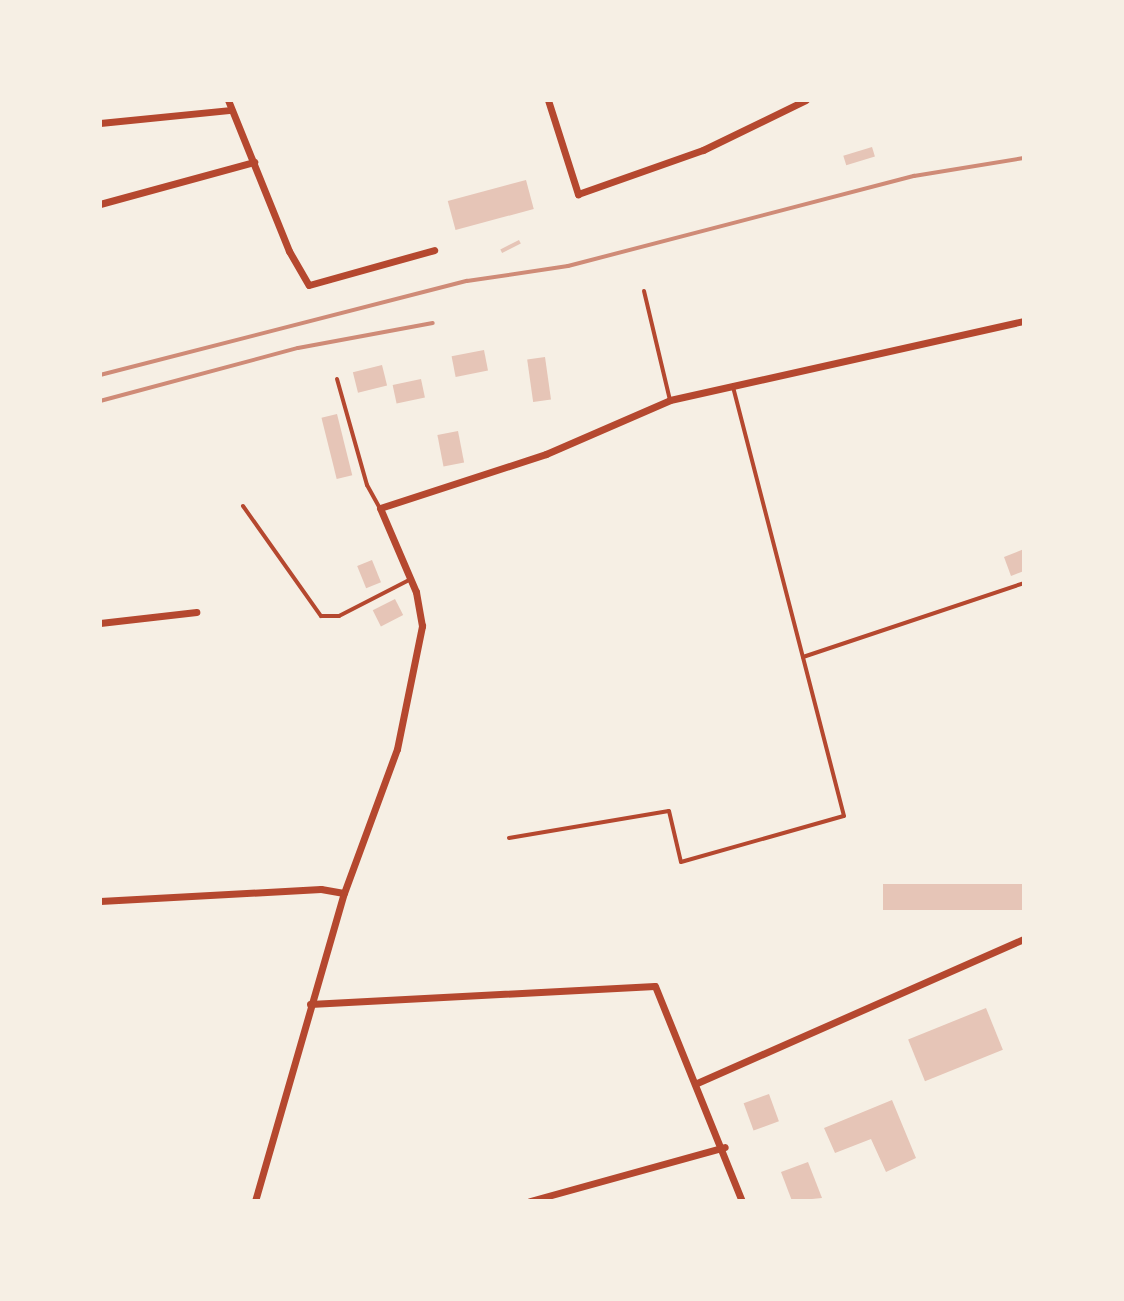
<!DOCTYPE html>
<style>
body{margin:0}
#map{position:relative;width:1124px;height:1301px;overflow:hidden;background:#f6efe4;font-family:Mulish,sans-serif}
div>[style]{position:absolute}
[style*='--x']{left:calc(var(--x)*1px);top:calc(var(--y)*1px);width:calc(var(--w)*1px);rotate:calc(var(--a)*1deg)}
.building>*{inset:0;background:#e6c5b7;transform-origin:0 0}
.service>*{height:4px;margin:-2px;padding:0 2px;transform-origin:2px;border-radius:2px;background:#b5482f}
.minor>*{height:7px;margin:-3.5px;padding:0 3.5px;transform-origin:3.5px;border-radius:3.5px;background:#b5482f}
.rail>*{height:4px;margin:-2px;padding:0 2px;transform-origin:2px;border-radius:2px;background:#cf8b77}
span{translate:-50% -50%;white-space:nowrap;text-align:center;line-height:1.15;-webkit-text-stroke:7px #f6efe4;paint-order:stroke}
.frame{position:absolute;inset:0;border:102px solid #f6efe4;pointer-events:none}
</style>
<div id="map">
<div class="building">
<div style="left:872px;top:147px;width:10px;height:30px;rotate:73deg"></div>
<div style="left:526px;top:180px;width:30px;height:81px;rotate:75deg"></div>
<div style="left:519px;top:240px;width:4px;height:21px;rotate:63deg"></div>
<div style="left:484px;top:350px;width:21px;height:33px;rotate:79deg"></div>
<div style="left:545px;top:357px;width:43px;height:18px;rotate:82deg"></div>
<div style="left:382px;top:365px;width:21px;height:30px;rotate:76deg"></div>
<div style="left:421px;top:379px;width:19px;height:29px;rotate:78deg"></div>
<div style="left:337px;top:414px;width:63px;height:16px;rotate:76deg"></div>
<div style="left:458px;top:431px;width:32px;height:21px;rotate:79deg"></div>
<div style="clip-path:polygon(1024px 549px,1024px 571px,1011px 576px,1004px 557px)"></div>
<div style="left:372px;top:560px;width:24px;height:16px;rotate:68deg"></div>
<div style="left:395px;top:599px;width:18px;height:25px;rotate:63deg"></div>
<div style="left:1024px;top:884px;width:26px;height:141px;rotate:90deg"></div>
<div style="left:986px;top:1008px;width:45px;height:84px;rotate:68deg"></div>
<div style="left:769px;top:1094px;width:29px;height:27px;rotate:70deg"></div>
<div style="clip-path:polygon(892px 1100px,916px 1158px,886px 1172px,871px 1139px,835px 1153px,824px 1128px)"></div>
<div style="clip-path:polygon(808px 1162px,822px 1198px,792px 1201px,781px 1172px)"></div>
</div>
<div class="service">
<div style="--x:644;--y:291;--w:112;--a:76.6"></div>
<div style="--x:337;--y:379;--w:110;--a:74.2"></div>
<div style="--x:367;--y:485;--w:26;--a:61"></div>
<div style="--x:243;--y:506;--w:135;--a:54.7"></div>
<div style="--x:321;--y:616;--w:18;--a:0"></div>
<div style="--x:339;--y:616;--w:81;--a:-27.2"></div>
<div style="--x:803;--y:657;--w:233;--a:-18.5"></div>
<div style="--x:509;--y:838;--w:162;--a:-9.6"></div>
<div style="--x:669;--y:811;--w:52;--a:76.8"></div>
<div style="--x:681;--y:862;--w:169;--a:-15.8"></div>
<div style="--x:844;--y:816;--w:444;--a:-104.5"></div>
</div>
<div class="minor">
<div style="--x:228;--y:100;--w:163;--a:68"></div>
<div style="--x:289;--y:251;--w:39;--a:60"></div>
<div style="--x:309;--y:285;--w:130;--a:-15.6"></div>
<div style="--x:548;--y:100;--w:99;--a:72.3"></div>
<div style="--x:578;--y:194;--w:133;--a:-19.4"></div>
<div style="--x:703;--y:150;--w:114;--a:-25.9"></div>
<div style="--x:100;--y:123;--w:132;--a:-5.7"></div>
<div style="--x:100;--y:204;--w:160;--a:-15.3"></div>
<div style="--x:100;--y:623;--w:97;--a:-6.5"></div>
<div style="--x:100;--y:901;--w:221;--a:-3.1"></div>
<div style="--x:321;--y:889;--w:23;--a:10"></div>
<div style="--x:310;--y:1004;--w:345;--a:-3"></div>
<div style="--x:655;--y:986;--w:232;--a:68"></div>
<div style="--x:697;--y:1083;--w:357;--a:-23.8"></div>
<div style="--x:255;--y:1201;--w:321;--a:-73.9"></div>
<div style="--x:344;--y:893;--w:153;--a:-69.8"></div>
<div style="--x:397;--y:749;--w:126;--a:-78.5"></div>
<div style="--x:422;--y:626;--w:35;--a:-100"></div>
<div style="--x:416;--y:592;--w:91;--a:-113.2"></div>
<div style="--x:380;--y:508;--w:175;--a:-18"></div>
<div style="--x:546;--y:454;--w:135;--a:-23.5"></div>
<div style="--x:670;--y:400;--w:363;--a:-12.6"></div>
<div style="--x:530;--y:1201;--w:202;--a:-15.5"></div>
</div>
<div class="rail">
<div style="--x:100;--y:375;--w:379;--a:-14.4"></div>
<div style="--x:467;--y:281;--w:102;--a:-8.4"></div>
<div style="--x:568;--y:266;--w:358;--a:-14.6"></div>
<div style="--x:914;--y:176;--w:111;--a:-9.3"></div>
<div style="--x:100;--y:401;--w:205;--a:-15"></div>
<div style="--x:298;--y:348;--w:137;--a:-10.5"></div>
</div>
<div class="frame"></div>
</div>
